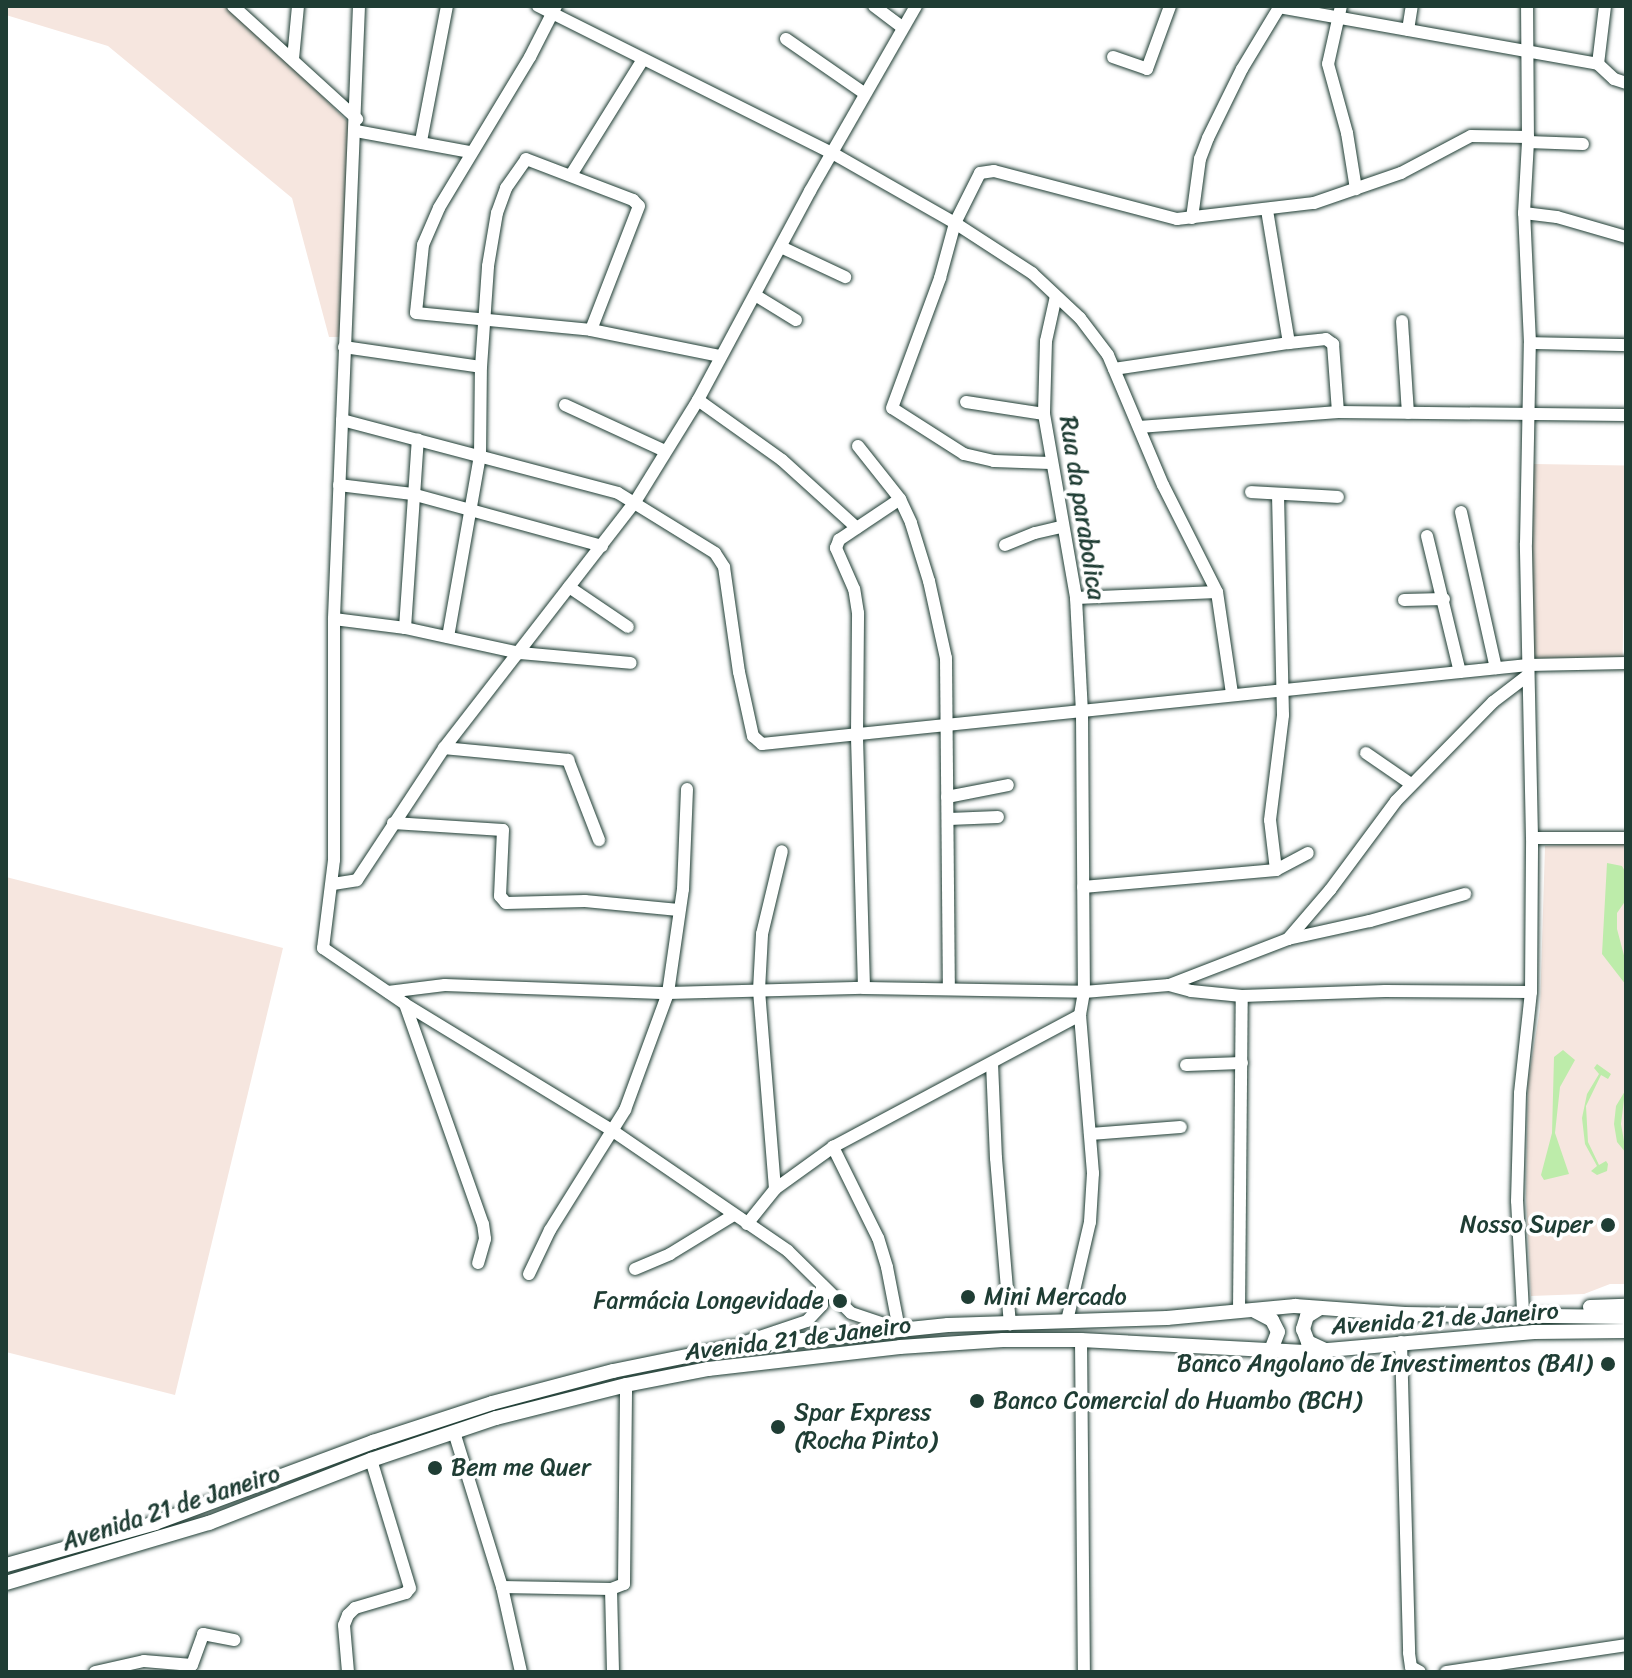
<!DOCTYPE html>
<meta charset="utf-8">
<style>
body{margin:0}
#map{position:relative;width:1632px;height:1678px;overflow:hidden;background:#fff;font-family:Sriracha,sans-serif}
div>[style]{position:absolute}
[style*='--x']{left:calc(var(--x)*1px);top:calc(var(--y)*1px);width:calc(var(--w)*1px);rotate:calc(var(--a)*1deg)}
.built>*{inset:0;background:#f6e6df;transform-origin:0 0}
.green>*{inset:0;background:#bdecaa}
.roads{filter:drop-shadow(0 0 2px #1f3d34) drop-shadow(0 0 2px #1f3d34)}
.minor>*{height:12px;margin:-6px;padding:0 6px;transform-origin:6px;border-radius:6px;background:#fff}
.major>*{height:14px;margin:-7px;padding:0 7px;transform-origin:7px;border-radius:7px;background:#fff}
.dots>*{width:22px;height:22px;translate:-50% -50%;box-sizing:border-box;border:4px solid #fff;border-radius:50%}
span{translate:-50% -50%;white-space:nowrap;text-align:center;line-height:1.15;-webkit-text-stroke:7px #fff;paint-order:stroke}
.street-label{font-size:24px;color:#1f3d34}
.poi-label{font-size:24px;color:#1f3d34}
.right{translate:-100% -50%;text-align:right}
.left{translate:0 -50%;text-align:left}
.frame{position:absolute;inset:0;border:8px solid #1f3d34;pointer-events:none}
</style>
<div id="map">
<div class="built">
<div style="clip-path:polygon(6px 6px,232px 6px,352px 126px,346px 337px,329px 337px,292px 198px,108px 46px,6px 15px)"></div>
<div style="left:1534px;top:464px;width:92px;height:196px;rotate:1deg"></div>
<div style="clip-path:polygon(1626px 842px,1626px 1284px,1610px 1284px,1584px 1294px,1531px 1296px,1526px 1197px,1528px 1082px,1540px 1009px,1545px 846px)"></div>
<div style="clip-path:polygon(6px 877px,283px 948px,175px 1395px,6px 1352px)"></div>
</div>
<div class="green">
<div style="clip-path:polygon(1607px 863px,1622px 866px,1626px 873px,1626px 900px,1617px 913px,1617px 929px,1626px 963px,1626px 985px,1602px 954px)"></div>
<div style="clip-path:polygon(1563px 1050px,1575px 1060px,1560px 1087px,1555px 1133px,1569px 1174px,1544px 1180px,1541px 1175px,1552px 1133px,1554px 1057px)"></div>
<div style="clip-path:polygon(1597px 1064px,1611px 1074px,1608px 1079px,1601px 1075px,1586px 1106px,1588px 1142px,1599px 1165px,1606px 1161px,1608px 1164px,1607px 1171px,1597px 1175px,1591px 1171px,1597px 1166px,1585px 1144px,1582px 1118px,1587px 1094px,1599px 1074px,1594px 1068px)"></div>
<div style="clip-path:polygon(1625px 1091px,1621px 1124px,1626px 1153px,1617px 1142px,1614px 1124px,1616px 1106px)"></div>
</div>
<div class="roads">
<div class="minor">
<div style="--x:233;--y:6;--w:168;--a:42.3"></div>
<div style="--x:359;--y:6;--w:614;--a:92.34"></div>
<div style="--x:334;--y:619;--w:241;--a:90"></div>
<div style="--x:334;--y:860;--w:89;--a:97.1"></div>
<div style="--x:323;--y:948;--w:99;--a:34.3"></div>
<div style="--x:405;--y:1004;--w:244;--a:31.4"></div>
<div style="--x:613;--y:1131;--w:212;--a:34.4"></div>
<div style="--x:788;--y:1251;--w:88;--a:44.5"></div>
<div style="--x:851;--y:1313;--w:51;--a:18.4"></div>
<div style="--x:899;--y:1329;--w:63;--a:-101"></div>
<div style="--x:887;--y:1267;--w:30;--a:-107"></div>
<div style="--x:878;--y:1238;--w:102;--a:-116.3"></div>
<div style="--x:538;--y:6;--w:331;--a:26.6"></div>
<div style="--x:834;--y:154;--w:139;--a:29.7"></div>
<div style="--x:955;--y:223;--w:92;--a:33"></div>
<div style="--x:1032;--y:273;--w:66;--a:43.2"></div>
<div style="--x:1080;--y:318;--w:46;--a:52.9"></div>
<div style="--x:1108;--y:355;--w:141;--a:67.1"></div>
<div style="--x:1163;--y:485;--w:120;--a:63.2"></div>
<div style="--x:1217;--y:592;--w:103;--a:81.6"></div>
<div style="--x:556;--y:6;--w:57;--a:117"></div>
<div style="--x:530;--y:57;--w:176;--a:121.1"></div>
<div style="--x:439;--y:208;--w:40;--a:113.4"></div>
<div style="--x:423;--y:245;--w:68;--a:95.9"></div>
<div style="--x:416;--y:313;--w:176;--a:5.5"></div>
<div style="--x:591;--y:330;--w:132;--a:11.4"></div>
<div style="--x:874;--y:6;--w:36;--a:37"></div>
<div style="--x:1341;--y:6;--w:59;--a:102.6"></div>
<div style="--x:1328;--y:64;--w:72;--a:74.6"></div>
<div style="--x:1347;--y:133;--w:57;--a:80.9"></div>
<div style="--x:1279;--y:7;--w:324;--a:10.1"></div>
<div style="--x:1598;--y:64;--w:22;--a:43"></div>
<div style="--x:1614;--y:79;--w:13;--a:18"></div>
<div style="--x:1408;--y:30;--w:24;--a:-81"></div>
<div style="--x:786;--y:39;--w:95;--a:34.7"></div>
<div style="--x:1113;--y:57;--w:36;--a:19"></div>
<div style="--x:1147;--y:69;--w:67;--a:-69.9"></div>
<div style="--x:293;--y:59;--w:53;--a:-84.6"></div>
<div style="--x:1598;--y:64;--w:58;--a:-83.1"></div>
<div style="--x:356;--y:131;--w:115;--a:10.5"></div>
<div style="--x:421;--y:141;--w:137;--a:-79.1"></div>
<div style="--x:1528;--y:142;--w:55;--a:2.1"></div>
<div style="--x:571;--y:175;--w:134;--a:-58.1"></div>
<div style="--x:1524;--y:213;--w:33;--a:7"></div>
<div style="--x:1557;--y:217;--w:72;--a:16.2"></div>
<div style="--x:1192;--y:218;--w:60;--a:-82.3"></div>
<div style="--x:1200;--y:159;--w:22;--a:-69"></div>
<div style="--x:1208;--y:138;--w:77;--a:-63.8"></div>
<div style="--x:1242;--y:69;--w:74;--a:-58.9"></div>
<div style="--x:781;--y:247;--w:71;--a:25.1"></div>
<div style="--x:755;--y:295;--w:48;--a:31.4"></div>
<div style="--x:1056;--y:296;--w:46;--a:102.5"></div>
<div style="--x:1046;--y:341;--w:73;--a:91.6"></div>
<div style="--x:1044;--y:414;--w:187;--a:80.1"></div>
<div style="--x:1076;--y:598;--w:116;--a:87"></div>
<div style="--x:1082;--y:714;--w:278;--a:89.6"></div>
<div style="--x:1084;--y:992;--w:23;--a:100"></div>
<div style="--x:1080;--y:1015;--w:159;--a:85.3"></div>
<div style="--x:1093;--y:1173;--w:49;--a:93.5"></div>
<div style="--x:1090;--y:1222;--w:102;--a:103.1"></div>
<div style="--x:1402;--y:321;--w:92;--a:86.3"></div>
<div style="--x:1289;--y:343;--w:37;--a:-6"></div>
<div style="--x:1326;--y:339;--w:9;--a:36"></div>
<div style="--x:1333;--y:344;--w:68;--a:85.8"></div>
<div style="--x:1530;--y:343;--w:96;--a:1.2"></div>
<div style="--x:344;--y:347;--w:138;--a:8.3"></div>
<div style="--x:1114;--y:369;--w:177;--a:-8.5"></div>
<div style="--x:1289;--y:343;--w:135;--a:-99.4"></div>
<div style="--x:698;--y:400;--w:103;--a:35.5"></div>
<div style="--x:782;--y:460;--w:101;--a:42.2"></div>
<div style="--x:966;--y:402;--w:79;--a:8.7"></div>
<div style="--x:565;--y:405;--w:110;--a:24.7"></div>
<div style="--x:342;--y:420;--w:285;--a:14.8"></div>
<div style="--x:618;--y:493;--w:114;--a:31.7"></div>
<div style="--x:715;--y:553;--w:17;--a:57"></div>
<div style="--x:724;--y:567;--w:106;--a:81.9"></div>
<div style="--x:739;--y:672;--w:66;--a:77.7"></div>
<div style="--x:753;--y:736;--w:12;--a:42"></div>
<div style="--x:762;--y:744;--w:770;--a:-5.89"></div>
<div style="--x:1528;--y:665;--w:98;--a:-1.2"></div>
<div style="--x:1139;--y:427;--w:200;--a:-4.3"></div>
<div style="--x:1338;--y:412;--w:288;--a:0.6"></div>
<div style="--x:858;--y:446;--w:68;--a:51.6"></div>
<div style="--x:900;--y:499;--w:26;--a:65"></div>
<div style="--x:911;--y:523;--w:61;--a:72.8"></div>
<div style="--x:929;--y:581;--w:79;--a:77.6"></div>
<div style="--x:946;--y:658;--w:331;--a:89.5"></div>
<div style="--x:1050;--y:463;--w:56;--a:-178"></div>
<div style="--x:994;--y:461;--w:31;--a:-167"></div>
<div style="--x:964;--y:454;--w:85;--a:-147.4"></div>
<div style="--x:892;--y:408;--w:139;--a:-69.7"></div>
<div style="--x:940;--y:278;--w:57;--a:-74.7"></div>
<div style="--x:955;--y:223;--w:56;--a:-63.4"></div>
<div style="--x:980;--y:173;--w:14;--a:-8"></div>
<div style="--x:994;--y:171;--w:189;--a:14.7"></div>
<div style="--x:1177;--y:219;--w:138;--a:-6.7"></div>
<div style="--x:1314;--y:203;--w:92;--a:-19"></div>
<div style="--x:1401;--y:173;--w:79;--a:-27.9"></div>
<div style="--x:1471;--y:136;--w:57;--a:1"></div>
<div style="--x:339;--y:485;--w:74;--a:7"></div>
<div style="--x:412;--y:494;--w:197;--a:15.3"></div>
<div style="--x:1251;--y:492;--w:87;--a:3.3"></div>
<div style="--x:1461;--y:512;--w:160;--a:77.4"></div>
<div style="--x:1427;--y:536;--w:140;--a:76.4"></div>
<div style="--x:1005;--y:545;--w:32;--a:-22"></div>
<div style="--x:1035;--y:533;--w:28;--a:-13"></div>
<div style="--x:569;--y:587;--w:71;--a:34.1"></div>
<div style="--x:1076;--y:598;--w:141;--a:-2.4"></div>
<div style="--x:1404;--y:600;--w:40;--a:-1.4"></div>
<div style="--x:334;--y:619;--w:72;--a:7.2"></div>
<div style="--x:405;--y:628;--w:118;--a:12.3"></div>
<div style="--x:520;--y:653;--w:111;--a:5.1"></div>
<div style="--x:405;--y:628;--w:189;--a:-86.1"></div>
<div style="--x:448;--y:637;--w:184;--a:-80"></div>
<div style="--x:480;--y:456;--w:89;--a:-89.4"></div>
<div style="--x:481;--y:367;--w:101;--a:-86"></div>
<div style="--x:488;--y:266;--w:54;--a:-80.4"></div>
<div style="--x:497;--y:213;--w:27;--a:-70"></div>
<div style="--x:506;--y:188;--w:35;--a:-55"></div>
<div style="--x:526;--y:159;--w:115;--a:21"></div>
<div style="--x:633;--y:200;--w:8;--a:45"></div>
<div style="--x:639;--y:206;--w:133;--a:111.2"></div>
<div style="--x:444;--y:748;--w:125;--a:5.5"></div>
<div style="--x:568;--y:760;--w:86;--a:68.8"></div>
<div style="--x:1366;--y:753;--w:55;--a:34.6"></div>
<div style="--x:947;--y:797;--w:62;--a:-11.1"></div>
<div style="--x:949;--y:819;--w:49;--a:-2.3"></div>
<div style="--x:393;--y:823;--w:110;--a:3.6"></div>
<div style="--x:503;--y:830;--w:66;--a:92.6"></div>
<div style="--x:500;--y:896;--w:9;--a:49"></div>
<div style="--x:506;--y:903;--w:79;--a:-1.5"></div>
<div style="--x:585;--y:901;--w:94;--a:5.5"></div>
<div style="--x:1532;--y:838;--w:94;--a:0"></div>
<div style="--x:1276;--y:870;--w:50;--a:-96.8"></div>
<div style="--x:1270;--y:820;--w:106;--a:-82.9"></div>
<div style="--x:1283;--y:715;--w:221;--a:-91.3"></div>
<div style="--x:333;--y:884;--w:24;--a:-9"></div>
<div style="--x:357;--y:880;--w:158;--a:-56.6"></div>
<div style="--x:444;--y:748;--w:311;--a:-52.2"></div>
<div style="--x:635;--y:502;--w:120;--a:-58.3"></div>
<div style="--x:698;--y:400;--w:237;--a:-61.8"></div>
<div style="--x:810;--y:191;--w:213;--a:-60.2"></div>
<div style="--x:1083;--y:887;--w:194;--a:-5"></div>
<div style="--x:1276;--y:870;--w:36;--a:-28"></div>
<div style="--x:1288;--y:939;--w:65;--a:-49.4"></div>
<div style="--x:1330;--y:890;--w:111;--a:-53.4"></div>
<div style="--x:1396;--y:801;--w:139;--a:-45.6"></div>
<div style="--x:1493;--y:702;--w:43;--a:-37.4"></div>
<div style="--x:1169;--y:985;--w:128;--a:-21.1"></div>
<div style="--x:1288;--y:939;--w:84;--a:-12.4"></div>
<div style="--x:1370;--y:921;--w:99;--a:-15.9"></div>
<div style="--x:864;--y:988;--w:254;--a:-91.6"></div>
<div style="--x:857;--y:734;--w:121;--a:-89.5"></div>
<div style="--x:858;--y:613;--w:24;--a:-99"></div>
<div style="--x:854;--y:589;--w:45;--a:-113.7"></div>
<div style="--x:836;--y:548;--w:9;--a:-69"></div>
<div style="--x:839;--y:540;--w:73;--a:-33.9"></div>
<div style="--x:388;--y:992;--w:57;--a:-7"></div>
<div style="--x:445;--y:985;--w:223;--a:2.1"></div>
<div style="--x:668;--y:993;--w:196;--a:-1.5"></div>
<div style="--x:864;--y:988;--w:220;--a:1"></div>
<div style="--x:1084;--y:992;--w:85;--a:-4.7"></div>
<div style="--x:1169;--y:985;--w:23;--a:15"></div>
<div style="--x:1191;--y:991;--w:51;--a:5.6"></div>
<div style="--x:1242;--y:996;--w:143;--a:-2"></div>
<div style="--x:1385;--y:991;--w:146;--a:0.4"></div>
<div style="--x:405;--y:1004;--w:233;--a:70.5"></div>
<div style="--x:483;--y:1224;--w:15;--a:82"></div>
<div style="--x:485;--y:1239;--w:25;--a:106"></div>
<div style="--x:992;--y:1063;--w:95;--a:87.6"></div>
<div style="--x:996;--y:1158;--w:167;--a:85.2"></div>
<div style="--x:1186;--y:1065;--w:56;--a:-2"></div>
<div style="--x:1090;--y:1134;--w:91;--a:-4.4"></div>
<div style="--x:775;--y:1189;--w:200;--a:-94.6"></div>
<div style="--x:759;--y:990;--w:56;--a:-86.9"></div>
<div style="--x:762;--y:934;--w:85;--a:-76.5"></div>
<div style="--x:747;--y:1224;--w:45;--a:-51.3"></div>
<div style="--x:775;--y:1189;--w:72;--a:-35.9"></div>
<div style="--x:833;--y:1147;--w:280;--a:-28.1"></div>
<div style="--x:635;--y:1269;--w:38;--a:-23"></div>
<div style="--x:670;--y:1254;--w:73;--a:-31.5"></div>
<div style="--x:529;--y:1274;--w:49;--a:-64.5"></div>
<div style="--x:550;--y:1230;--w:142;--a:-58"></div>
<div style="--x:625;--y:1110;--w:125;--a:-69.8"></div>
<div style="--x:668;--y:993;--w:105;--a:-81.8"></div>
<div style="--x:683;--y:889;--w:100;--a:-87.7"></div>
<div style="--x:1239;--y:1311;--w:315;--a:-89.5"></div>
<div style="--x:1523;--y:1311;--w:110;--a:-93.1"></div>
<div style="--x:1517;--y:1201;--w:108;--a:-88.4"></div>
<div style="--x:1520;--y:1093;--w:102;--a:-83.8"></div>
<div style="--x:1531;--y:992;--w:154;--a:-89.6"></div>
<div style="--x:1532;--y:838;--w:295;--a:-91.2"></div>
<div style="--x:1526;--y:543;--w:200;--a:-88.9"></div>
<div style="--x:1530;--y:343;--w:130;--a:-92.6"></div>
<div style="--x:1524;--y:213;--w:71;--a:-86.8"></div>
<div style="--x:1528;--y:142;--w:136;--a:-90.4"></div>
<div style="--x:1081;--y:1340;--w:332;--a:89.5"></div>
<div style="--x:745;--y:1342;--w:65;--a:-18.7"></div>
<div style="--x:807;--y:1321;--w:22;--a:-47"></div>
<div style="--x:822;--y:1305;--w:20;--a:-90"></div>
<div style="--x:1401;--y:1342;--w:311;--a:88.5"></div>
<div style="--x:1409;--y:1653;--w:14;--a:82"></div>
<div style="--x:1411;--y:1667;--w:10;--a:29"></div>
<div style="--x:454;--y:1432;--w:162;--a:72.8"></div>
<div style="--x:502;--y:1587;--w:87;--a:77.4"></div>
<div style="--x:502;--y:1587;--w:109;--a:1.1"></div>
<div style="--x:611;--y:1589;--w:14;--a:-21"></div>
<div style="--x:624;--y:1584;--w:199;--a:-89.4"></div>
<div style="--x:611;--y:1589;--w:83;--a:88.6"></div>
<div style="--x:95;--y:1672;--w:50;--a:-12.7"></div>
<div style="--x:144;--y:1661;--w:48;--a:4.8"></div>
<div style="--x:192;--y:1665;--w:33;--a:-70"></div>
<div style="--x:203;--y:1634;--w:32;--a:11"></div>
<div style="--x:348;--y:1672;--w:47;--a:-94.9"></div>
<div style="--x:344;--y:1625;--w:11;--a:-68"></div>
<div style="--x:348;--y:1615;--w:10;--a:-45"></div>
<div style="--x:355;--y:1608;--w:53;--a:-16.4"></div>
<div style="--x:406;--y:1593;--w:6;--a:-51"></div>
<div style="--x:410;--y:1588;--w:134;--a:-106.9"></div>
<div style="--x:1446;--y:1672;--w:182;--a:-8.5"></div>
</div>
<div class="major">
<div style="--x:1590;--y:1307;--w:36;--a:-2"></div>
<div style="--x:1320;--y:1308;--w:15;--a:148"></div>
<div style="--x:1307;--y:1316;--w:14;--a:107"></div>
<div style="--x:1303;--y:1329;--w:14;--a:69"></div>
<div style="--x:1308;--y:1342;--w:19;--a:25"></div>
<div style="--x:1255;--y:1311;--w:19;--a:28"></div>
<div style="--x:1272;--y:1320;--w:13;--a:63"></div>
<div style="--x:1278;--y:1332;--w:22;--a:111"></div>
<div style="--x:6;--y:1565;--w:155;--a:-15.7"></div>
<div style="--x:155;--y:1523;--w:233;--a:-20.4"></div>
<div style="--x:373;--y:1442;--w:125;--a:-18.1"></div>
<div style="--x:492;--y:1403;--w:125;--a:-14.8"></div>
<div style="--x:613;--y:1371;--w:115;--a:-11.5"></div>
<div style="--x:726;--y:1348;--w:223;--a:-5.9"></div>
<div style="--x:948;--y:1325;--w:219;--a:-1.8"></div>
<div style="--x:1167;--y:1318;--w:129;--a:-5.4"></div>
<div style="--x:1295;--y:1306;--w:110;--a:4.2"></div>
<div style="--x:1405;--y:1314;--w:221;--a:0.8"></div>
<div style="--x:6;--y:1583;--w:212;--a:-16.5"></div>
<div style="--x:209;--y:1523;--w:174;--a:-21.3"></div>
<div style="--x:371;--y:1460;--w:132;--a:-18.6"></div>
<div style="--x:496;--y:1418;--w:134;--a:-14.2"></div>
<div style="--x:626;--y:1385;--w:84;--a:-11"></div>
<div style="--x:708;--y:1369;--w:193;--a:-6.5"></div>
<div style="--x:900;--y:1347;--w:103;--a:-3.9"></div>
<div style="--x:1003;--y:1340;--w:78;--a:0"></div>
<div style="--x:1081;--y:1340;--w:224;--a:3.1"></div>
<div style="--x:1305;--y:1352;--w:230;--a:-5"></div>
<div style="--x:1534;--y:1332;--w:92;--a:-0.6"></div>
</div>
</div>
<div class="dots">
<div style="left:1608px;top:1225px;background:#1f3d34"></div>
<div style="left:968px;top:1297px;background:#1f3d34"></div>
<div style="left:840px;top:1301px;background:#1f3d34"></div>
<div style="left:1608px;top:1364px;background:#1f3d34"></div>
<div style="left:977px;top:1401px;background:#1f3d34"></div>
<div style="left:778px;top:1427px;background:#1f3d34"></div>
<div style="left:435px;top:1468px;background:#1f3d34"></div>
</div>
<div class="street-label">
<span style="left:1082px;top:508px;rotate:81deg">Rua da parabolica</span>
<span style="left:1445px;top:1319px;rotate:-4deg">Avenida 21 de Janeiro</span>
<span style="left:798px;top:1339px;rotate:-7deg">Avenida 21 de Janeiro</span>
<span style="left:171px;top:1508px;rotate:-18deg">Avenida 21 de Janeiro</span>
</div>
<div class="poi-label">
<span class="right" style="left:1592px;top:1225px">Nosso Super</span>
<span class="left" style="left:984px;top:1297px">Mini Mercado</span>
<span class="right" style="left:824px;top:1301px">Farmácia Longevidade</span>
<span class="right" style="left:1592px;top:1364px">Banco Angolano de Investimentos (BAI)</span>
<span class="left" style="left:993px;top:1401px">Banco Comercial do Huambo (BCH)</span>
<span class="left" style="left:794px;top:1427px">Spar Express<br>(Rocha Pinto)</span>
<span class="left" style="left:451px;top:1468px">Bem me Quer</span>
</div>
<div class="frame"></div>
</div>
